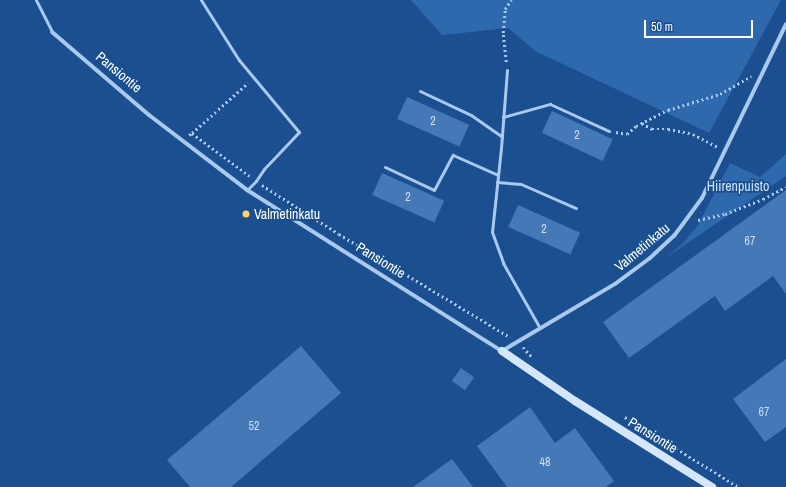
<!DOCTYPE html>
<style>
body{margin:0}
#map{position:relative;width:786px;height:487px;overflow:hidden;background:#1b4f8f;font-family:"Archivo Narrow",sans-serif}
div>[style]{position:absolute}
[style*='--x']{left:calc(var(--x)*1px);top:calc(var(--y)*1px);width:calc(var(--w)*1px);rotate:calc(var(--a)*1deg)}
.green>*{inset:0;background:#2e69ad}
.building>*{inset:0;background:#4478b7;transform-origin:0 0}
.path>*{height:2.5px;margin-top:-1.25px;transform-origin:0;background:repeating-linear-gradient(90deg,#a9c9ee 0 2px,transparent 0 5px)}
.lane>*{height:3px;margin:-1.5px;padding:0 1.5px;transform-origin:1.5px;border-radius:1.5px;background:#a9c9ee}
.street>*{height:4px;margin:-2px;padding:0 2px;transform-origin:2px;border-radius:2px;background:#a9c9ee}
.secondary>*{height:8px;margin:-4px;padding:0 4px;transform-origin:4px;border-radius:4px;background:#d6e6fa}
.dots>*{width:11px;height:11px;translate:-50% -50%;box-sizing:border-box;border:2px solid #1b4f8f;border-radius:50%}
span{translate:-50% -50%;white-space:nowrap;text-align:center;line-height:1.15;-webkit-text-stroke:3.5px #1b4f8f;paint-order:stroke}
.number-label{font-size:12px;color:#d0dded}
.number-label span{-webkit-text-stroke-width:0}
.street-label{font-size:14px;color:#fff}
.park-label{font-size:14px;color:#cfe3fa}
.poi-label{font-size:14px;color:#fff}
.left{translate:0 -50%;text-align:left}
.scale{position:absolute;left:644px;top:20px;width:109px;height:18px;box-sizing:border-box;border:2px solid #fff;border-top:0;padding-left:5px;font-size:12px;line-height:14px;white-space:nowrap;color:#fff;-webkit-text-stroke:3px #1b4f8f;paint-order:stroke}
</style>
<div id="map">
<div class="green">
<div style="clip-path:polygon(411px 0,781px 0,709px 133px,535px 51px,508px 28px,442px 35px)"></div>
<div style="clip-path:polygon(786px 154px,786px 176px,667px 257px,684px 242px,698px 225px,730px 163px,760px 177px)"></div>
</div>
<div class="building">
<div style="left:407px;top:97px;width:68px;height:24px;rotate:24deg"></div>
<div style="left:552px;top:111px;width:67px;height:24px;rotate:25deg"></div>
<div style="left:382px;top:173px;width:68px;height:24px;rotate:24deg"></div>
<div style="clip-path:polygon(786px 190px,786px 294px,773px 276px,725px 311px,715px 296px,629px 358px,603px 322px)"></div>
<div style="left:518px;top:205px;width:68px;height:24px;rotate:24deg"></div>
<div style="clip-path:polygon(301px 346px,341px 393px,231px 487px,190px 487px,167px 460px)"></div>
<div style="clip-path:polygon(786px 359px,786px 427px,765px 442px,733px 399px)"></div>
<div style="left:461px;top:368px;width:16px;height:16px;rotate:35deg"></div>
<div style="clip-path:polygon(530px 407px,555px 443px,575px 428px,614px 481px,606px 487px,507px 487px,477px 446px)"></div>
<div style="clip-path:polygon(452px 459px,473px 487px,413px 487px)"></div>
</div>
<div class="path">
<div style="--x:506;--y:62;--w:29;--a:-96"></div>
<div style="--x:503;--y:33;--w:24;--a:-85"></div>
<div style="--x:505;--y:9;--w:11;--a:-56"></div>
<div style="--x:642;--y:123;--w:12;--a:31"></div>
<div style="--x:652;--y:129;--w:16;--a:0"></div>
<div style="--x:668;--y:129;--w:25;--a:11"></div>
<div style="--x:693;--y:134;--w:27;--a:28"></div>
<div style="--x:616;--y:132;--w:11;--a:10"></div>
<div style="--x:627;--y:134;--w:12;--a:-42"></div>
<div style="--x:636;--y:126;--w:36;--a:-27"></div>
<div style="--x:668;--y:110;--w:54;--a:-17.1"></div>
<div style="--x:720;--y:94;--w:36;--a:-30"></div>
<div style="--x:192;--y:133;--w:75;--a:-41.8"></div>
<div style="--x:189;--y:135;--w:4;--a:-34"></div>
<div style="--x:192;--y:133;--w:72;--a:36.6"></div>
<div style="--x:262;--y:185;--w:91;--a:32.5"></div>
<div style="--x:339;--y:234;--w:200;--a:31.1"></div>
<div style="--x:698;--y:220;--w:28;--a:-13"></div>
<div style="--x:725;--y:214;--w:41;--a:-21.5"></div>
<div style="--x:763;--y:199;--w:26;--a:-28"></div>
<div style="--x:523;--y:347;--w:13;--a:48"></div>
<div style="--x:625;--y:417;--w:134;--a:31.6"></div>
</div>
<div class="lane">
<div style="--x:36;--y:0;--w:36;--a:63"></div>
<div style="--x:201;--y:0;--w:71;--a:57.7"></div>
<div style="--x:239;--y:60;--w:94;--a:50.2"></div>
<div style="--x:299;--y:132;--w:51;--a:133.4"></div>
<div style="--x:264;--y:169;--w:14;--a:124"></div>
<div style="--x:256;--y:181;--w:13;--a:135"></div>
<div style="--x:507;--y:70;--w:78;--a:94.4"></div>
<div style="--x:501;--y:148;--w:84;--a:96.1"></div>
<div style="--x:492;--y:232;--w:33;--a:70"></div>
<div style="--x:503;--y:263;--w:75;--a:60.4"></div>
<div style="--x:420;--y:91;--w:56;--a:25.2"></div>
<div style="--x:471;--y:115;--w:38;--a:35"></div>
<div style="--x:503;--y:117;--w:49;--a:-15.5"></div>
<div style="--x:550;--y:104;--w:65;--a:24.6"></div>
<div style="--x:385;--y:167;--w:54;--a:25.1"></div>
<div style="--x:434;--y:190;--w:40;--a:-62"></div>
<div style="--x:453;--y:155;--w:49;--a:24"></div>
<div style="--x:497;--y:182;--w:24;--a:5"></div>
<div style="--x:521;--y:184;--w:60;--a:23.6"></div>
</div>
<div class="street">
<div style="--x:52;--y:32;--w:128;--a:40.6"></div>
<div style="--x:149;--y:115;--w:123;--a:37.4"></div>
<div style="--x:247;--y:190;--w:302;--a:32.3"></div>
<div style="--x:502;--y:351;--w:131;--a:-30.7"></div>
<div style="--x:615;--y:284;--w:44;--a:-36.6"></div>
<div style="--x:650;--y:258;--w:33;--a:-43"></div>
<div style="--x:674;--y:236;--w:47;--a:-53.6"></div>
<div style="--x:702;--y:198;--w:193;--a:-64.2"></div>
</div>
<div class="secondary">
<div style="--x:502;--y:351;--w:88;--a:34.4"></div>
<div style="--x:575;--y:401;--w:162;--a:32.1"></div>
</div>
<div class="dots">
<div style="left:246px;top:214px;background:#ffd166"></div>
</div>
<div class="number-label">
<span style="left:433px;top:122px">2</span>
<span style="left:577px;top:136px">2</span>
<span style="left:408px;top:198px">2</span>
<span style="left:544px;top:230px">2</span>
<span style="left:750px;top:242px">67</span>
<span style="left:764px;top:413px">67</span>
<span style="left:254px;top:427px">52</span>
<span style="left:545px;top:463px">48</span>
</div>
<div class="street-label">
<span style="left:119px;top:72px;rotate:40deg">Pansiontie</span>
<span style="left:642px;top:247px;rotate:-40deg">Valmetinkatu</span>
<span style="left:381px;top:260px;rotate:32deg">Pansiontie</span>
<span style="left:653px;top:435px;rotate:32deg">Pansiontie</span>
</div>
<div class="park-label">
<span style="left:738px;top:186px">Hiirenpuisto</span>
</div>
<div class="poi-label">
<span class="left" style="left:254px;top:214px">Valmetinkatu</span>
</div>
<div class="scale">50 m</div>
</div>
